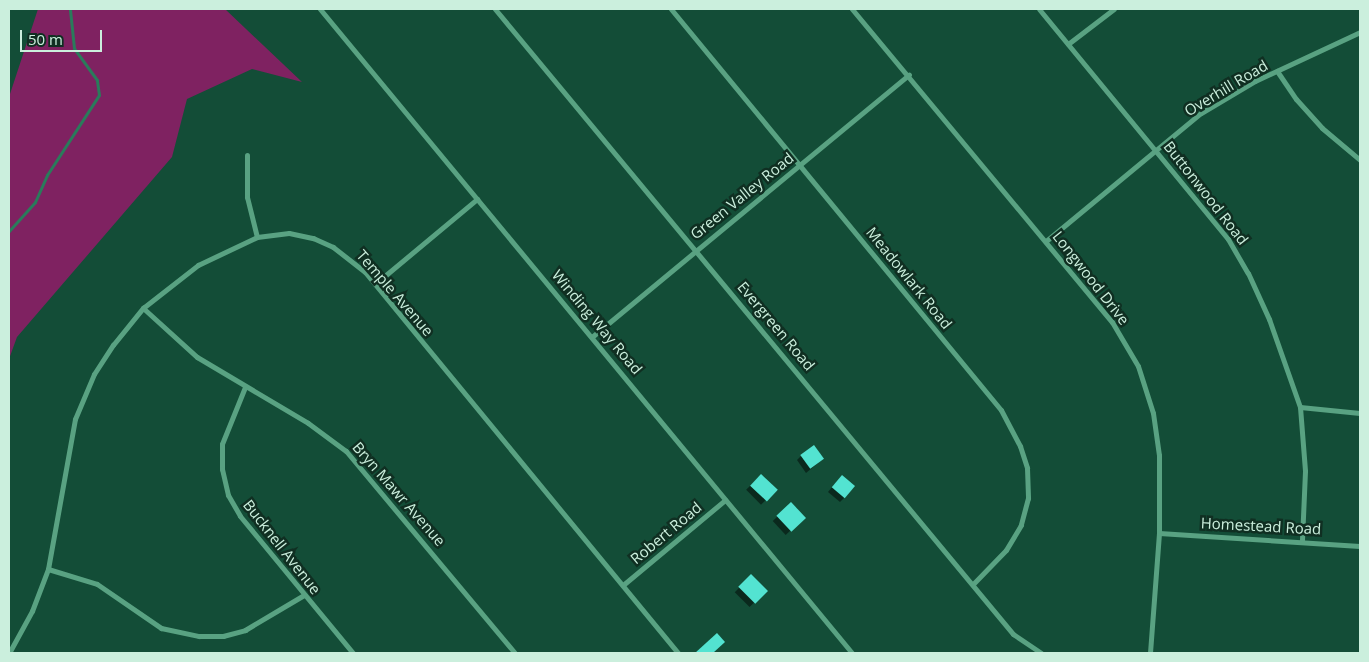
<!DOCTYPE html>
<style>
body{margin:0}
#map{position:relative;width:1369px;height:662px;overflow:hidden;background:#134d37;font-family:"Open Sans",sans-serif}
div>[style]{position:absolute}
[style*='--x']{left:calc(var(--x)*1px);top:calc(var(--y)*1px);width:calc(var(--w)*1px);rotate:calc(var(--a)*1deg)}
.green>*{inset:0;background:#7f2261}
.shadow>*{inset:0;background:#0007;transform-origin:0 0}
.stream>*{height:3px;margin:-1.5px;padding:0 1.5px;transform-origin:1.5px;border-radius:1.5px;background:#2a7b5b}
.building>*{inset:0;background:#53e3d1;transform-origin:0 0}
.street>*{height:5px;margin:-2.5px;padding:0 2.5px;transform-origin:2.5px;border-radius:2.5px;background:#59a282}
span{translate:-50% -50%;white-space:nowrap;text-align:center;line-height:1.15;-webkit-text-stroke:5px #102f22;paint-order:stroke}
.street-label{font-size:15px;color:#cbefdd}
.frame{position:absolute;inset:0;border:10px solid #cbefdd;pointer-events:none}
.scale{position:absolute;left:20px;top:30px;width:82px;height:22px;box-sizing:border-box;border:2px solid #cbefdd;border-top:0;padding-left:6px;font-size:15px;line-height:18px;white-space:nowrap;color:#cbefdd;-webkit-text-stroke:4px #102f22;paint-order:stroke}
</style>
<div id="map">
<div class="green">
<div style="clip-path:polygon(38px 9px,225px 9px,302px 82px,252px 69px,187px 99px,172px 157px,17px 337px,9px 359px,9px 97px)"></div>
</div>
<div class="shadow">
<div style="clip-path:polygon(801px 456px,818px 463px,806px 473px,797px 460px)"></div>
<div style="left:761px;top:475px;width:21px;height:21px;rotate:45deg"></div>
<div style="clip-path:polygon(837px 481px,844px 498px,840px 502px,828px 492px)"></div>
<div style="left:791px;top:504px;width:19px;height:25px;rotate:47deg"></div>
<div style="left:751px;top:576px;width:21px;height:23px;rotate:45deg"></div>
</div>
<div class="stream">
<div style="--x:9;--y:231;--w:39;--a:-48"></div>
<div style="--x:35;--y:202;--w:30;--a:-66"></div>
<div style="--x:47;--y:175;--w:95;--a:-57"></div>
<div style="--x:99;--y:95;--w:15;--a:-98"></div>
<div style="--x:97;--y:80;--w:39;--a:-126"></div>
<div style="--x:74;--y:48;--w:39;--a:-96"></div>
</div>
<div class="building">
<div style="left:814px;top:445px;width:17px;height:17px;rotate:54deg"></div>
<div style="left:761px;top:474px;width:23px;height:16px;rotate:43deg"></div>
<div style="left:842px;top:475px;width:17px;height:16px;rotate:40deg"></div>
<div style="left:791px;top:502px;width:22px;height:20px;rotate:47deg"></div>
<div style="left:751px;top:574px;width:24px;height:18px;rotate:45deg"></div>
<div style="clip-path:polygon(717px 633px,725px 642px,713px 653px,695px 653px)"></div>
</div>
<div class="street">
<div style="--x:320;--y:9;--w:835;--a:50.44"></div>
<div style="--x:495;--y:9;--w:812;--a:50.35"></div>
<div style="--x:1013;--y:634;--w:34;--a:34"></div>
<div style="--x:671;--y:9;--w:519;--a:50.55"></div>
<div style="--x:1001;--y:410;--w:41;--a:62.2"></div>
<div style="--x:1020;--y:446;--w:23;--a:72"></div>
<div style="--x:1027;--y:468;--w:30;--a:88"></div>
<div style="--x:1028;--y:498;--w:28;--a:105"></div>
<div style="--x:1021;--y:525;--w:29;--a:121"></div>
<div style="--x:1006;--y:550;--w:47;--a:134.1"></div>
<div style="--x:852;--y:9;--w:407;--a:50.3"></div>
<div style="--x:1112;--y:322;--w:51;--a:59.4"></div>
<div style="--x:1138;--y:366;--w:49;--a:72.3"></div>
<div style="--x:1153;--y:413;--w:42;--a:81.9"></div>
<div style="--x:1159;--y:455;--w:78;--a:90"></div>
<div style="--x:1159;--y:533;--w:120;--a:94.3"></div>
<div style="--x:1039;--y:9;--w:298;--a:50.6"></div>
<div style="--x:1228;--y:239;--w:39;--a:60"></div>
<div style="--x:1248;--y:273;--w:51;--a:65.5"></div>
<div style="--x:1269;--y:319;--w:93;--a:70.6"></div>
<div style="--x:1300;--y:407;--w:64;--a:85.5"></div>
<div style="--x:1305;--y:471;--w:70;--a:92.5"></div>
<div style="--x:1068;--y:44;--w:58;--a:-37.3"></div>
<div style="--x:1277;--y:71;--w:34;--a:56"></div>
<div style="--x:1296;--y:99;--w:39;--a:48"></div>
<div style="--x:1322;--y:128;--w:50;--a:40.1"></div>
<div style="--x:247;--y:155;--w:42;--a:90"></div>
<div style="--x:247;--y:197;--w:41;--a:76"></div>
<div style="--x:1046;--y:241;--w:201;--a:-39.6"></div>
<div style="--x:1201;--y:113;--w:63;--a:-30.7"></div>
<div style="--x:1255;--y:81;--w:116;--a:-25"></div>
<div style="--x:375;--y:284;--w:133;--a:-39.8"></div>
<div style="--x:143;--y:308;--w:73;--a:42.2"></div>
<div style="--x:197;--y:357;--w:129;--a:30.7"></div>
<div style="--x:308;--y:423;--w:47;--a:36.4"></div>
<div style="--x:346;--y:451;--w:263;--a:50.1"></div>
<div style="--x:593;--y:336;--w:410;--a:-39.6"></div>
<div style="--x:245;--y:387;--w:61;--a:112"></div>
<div style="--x:222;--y:444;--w:25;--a:90"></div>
<div style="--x:222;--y:469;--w:27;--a:77"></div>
<div style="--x:228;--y:495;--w:24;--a:60"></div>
<div style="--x:240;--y:516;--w:178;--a:50.5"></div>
<div style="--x:1300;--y:407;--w:60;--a:5.7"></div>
<div style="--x:1159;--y:533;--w:201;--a:3.7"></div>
<div style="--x:48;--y:569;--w:51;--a:17"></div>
<div style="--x:97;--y:584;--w:78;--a:34.5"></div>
<div style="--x:161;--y:628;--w:39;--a:12"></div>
<div style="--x:199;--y:636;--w:24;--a:0"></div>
<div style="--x:223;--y:636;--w:23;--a:-15"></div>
<div style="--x:245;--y:630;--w:69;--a:-30.7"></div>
<div style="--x:623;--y:585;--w:133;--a:-39.8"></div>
<div style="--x:9;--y:653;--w:48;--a:-61.3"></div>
<div style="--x:32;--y:611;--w:45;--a:-69.1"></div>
<div style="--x:48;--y:569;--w:152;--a:-79.8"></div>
<div style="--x:75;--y:419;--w:49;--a:-67.1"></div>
<div style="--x:94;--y:374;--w:35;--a:-57"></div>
<div style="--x:113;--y:345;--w:48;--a:-51"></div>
<div style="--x:143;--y:308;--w:70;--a:-38"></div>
<div style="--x:198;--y:265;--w:65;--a:-25.4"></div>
<div style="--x:257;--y:237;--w:32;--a:-7"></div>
<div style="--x:289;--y:233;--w:25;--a:12"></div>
<div style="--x:313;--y:238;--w:22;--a:24"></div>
<div style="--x:333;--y:247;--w:41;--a:38"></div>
<div style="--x:365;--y:272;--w:493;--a:50.6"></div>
</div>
<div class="street-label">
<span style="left:1226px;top:88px;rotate:-31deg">Overhill Road</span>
<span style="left:1206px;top:193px;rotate:52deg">Buttonwood Road</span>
<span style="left:742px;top:196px;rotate:-39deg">Green Valley Road</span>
<span style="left:909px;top:278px;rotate:51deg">Meadowlark Road</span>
<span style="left:1091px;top:278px;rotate:52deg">Longwood Drive</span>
<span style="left:395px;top:293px;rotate:49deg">Temple Avenue</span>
<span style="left:597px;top:322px;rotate:50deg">Winding Way Road</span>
<span style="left:776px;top:326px;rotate:50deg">Evergreen Road</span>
<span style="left:399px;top:494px;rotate:49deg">Bryn Mawr Avenue</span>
<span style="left:1261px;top:526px;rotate:3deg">Homestead Road</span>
<span style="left:666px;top:533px;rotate:-40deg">Robert Road</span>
<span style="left:282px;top:547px;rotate:52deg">Bucknell Avenue</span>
</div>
<div class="frame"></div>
<div class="scale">50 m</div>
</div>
